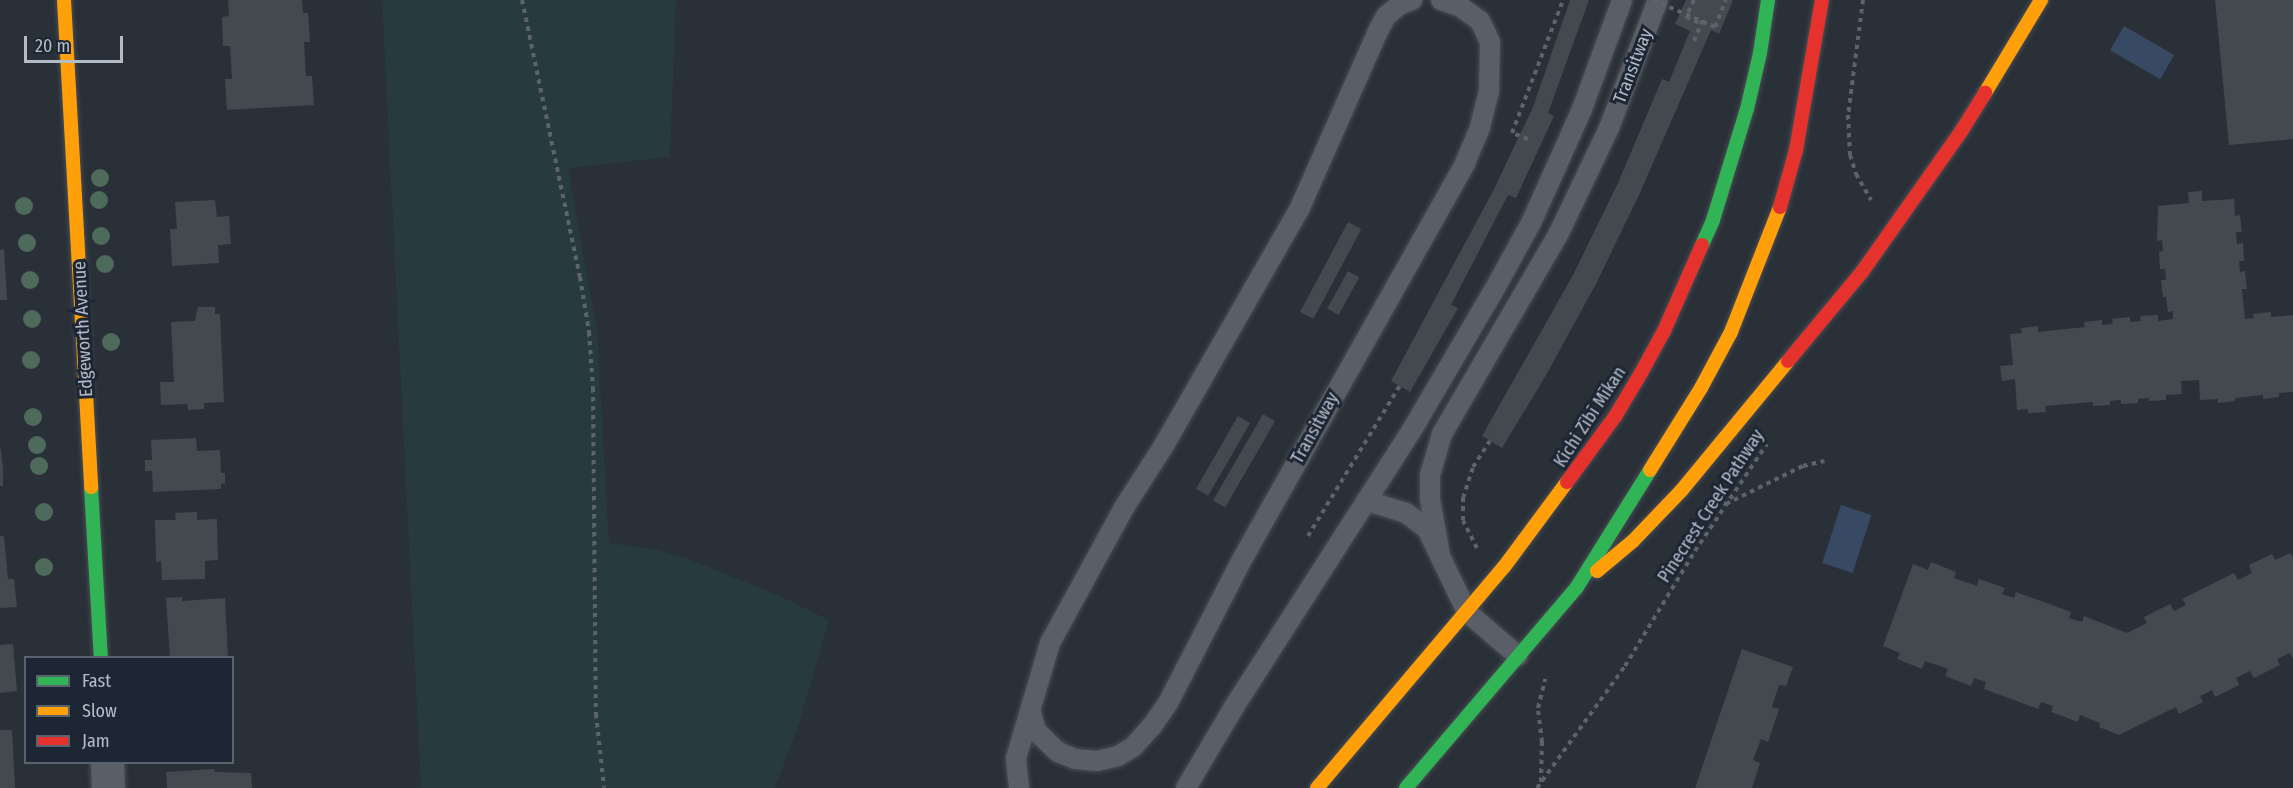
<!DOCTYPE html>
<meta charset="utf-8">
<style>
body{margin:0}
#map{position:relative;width:2293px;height:788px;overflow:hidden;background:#2a3038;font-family:"Fira Sans Condensed",sans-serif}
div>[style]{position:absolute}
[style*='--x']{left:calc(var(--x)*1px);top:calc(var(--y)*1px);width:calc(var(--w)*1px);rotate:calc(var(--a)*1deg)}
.green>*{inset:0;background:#273a3e}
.water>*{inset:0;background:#384963;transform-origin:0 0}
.building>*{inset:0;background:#444950;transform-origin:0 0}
.path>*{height:4px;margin-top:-2px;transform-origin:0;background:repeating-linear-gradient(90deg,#5d636a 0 4.5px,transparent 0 9px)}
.roads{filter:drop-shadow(0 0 2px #484c53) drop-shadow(0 0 2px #484c53)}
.lane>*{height:20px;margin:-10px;padding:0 10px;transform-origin:10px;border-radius:10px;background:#5a5e66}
.street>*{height:33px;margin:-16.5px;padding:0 16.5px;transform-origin:16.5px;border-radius:16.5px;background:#5a5e66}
.fast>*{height:14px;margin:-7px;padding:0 7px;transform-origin:7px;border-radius:7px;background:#30b455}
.slow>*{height:14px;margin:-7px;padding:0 7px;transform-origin:7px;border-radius:7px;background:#ff9f0a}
.jam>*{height:14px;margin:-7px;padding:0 7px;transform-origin:7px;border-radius:7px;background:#e5322d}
.path-bridge>*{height:4px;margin-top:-2px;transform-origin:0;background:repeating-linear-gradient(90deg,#5d636a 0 4.5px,transparent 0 9px)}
.trees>*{width:18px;height:18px;margin:-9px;border-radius:50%;background:#4e6a5a}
span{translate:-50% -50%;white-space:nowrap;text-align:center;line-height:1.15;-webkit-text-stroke:6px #1d2633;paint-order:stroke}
.street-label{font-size:18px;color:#b4bcc9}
.legend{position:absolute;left:24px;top:656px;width:210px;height:108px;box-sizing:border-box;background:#1d2633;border:2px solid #59626f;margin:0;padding:8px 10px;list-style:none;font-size:18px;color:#b4bcc9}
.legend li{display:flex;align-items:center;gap:12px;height:30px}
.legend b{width:30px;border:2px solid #59626f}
.scale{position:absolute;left:24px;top:36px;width:99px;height:27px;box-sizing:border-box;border:3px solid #b4bcc9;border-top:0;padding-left:8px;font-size:18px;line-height:21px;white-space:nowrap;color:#b4bcc9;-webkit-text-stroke:4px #1d2633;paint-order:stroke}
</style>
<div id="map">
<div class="green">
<div style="clip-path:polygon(382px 0,676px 0,670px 157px,568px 168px,597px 331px,609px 543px,658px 550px,688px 559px,780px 596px,829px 620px,800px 720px,775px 788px,421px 788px)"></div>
</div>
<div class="water">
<div style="left:2124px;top:26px;width:58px;height:28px;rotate:30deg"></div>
<div style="left:1841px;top:505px;width:32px;height:61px;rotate:18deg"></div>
</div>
<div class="building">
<div style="clip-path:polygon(228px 0,302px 0,303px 13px,308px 13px,310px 42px,304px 42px,306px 76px,312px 76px,314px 105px,227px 110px,225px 79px,232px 79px,230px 46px,223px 46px,222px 17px,229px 16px)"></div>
<div style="clip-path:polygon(1570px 0,1589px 0,1548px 113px,1554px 116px,1516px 198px,1508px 195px,1451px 305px,1458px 308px,1410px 392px,1391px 381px,1494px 189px,1533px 107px)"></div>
<div style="clip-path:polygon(1686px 0,1733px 0,1719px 34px,1711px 30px,1639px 195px,1596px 284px,1545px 377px,1502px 448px,1482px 436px,1573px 275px,1618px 183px,1662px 79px,1669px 82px,1690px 31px,1675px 24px)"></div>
<div style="clip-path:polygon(2215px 0,2293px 0,2293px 139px,2229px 145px)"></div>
<div style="clip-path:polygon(2202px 191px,2202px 201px,2234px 199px,2235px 216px,2240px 215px,2242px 232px,2236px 232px,2237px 244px,2243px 243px,2244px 261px,2239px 261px,2240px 272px,2245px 271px,2247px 289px,2242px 289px,2245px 319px,2254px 318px,2253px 314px,2271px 312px,2271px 317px,2293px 315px,2293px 392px,2279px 393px,2279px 397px,2263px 399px,2263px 395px,2235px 398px,2235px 401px,2218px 403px,2218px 399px,2200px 400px,2199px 380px,2181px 381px,2182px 394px,2166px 395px,2166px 400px,2149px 401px,2149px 398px,2138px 399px,2138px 403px,2121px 404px,2121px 400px,2110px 401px,2110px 405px,2093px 406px,2093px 402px,2045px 406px,2046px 412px,2028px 413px,2028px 409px,2017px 410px,2015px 379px,2002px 381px,2000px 366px,2013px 365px,2010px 334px,2022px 333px,2021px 328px,2038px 326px,2038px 332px,2085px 327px,2084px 322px,2102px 320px,2102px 325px,2113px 324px,2112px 319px,2130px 317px,2130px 322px,2141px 321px,2140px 316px,2158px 315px,2158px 321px,2173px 319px,2173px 311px,2168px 312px,2166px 297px,2163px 297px,2161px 280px,2166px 280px,2165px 269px,2160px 269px,2159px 252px,2163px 251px,2162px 240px,2157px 241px,2158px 206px,2189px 203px,2188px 192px)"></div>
<div style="clip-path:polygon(215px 200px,217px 217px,229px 216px,231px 244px,218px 245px,219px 263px,172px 266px,170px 229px,177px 229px,175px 202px)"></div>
<div style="left:1348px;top:222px;width:15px;height:102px;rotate:28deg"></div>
<div style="clip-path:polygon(4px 249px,7px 300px,0 300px,0 250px)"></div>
<div style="left:1348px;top:271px;width:13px;height:43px;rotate:29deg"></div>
<div style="clip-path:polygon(198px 307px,215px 307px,215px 314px,220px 314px,224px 402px,204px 403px,204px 409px,188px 410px,187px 404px,161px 405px,160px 382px,174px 382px,171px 322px,195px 321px)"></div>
<div style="left:1263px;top:414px;width:14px;height:100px;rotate:30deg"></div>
<div style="left:1238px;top:416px;width:14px;height:84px;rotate:30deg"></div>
<div style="clip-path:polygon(196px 438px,197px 451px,220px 450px,221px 473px,225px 473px,225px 483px,221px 484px,221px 489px,153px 492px,152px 471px,145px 471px,145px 460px,152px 460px,151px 440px)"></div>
<div style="clip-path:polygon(0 444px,3px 469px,3px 486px,0 486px)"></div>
<div style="clip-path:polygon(197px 512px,197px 520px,217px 519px,218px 560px,205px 561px,205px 579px,162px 580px,161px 561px,156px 562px,155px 520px,176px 520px,175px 513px)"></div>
<div style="clip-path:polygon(0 536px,4px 536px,8px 579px,14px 579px,17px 607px,0 608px)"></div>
<div style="clip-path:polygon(2291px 553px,2293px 558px,2293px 659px,2290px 653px,2277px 659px,2280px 665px,2254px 678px,2250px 671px,2236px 678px,2239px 685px,2215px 697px,2212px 690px,2200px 696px,2203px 702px,2179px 714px,2176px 707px,2119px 735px,2099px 727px,2100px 723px,2080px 715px,2078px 722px,2051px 712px,2053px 706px,2041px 702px,2038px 709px,1984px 689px,1986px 682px,1974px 678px,1971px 686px,1945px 676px,1948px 669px,1925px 661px,1922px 669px,1897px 659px,1900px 653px,1883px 646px,1913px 564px,1928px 570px,1931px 562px,1956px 572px,1954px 578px,1977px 586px,1979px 579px,2005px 588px,2002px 594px,2014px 598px,2016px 592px,2071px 612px,2069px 618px,2082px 622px,2084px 616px,2127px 633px,2147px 623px,2144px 617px,2170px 604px,2174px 611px,2186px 605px,2182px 599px,2234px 573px,2238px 580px,2252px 573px,2249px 565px,2272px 554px,2275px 560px)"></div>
<div style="clip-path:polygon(182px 597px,182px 601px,225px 598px,228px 658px,170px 658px,166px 598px)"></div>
<div style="clip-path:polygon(13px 644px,17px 691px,0 693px,0 645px)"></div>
<div style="clip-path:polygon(1742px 649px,1793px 667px,1786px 686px,1779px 685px,1772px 707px,1779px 709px,1768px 742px,1761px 739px,1753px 760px,1760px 763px,1752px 788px,1695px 788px)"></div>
<div style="clip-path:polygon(0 730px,12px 730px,15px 788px,0 788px)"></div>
<div style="clip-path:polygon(214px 769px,215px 772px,251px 773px,252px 788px,167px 788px,166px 772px)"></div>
</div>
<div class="path">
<div style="--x:522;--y:0;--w:283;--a:78.2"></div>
<div style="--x:580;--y:277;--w:56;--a:80.7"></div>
<div style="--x:589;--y:332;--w:56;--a:85.9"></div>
<div style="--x:593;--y:388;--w:326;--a:89.5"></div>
<div style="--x:596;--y:714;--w:74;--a:83.8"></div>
<div style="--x:1694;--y:0;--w:19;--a:115"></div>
<div style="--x:1686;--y:17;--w:17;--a:24"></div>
<div style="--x:1863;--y:0;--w:116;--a:97.4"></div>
<div style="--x:1848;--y:115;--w:40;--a:87.1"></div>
<div style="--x:1850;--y:155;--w:20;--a:72"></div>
<div style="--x:1856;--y:174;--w:30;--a:60"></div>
<div style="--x:1715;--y:27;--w:29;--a:-68"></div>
<div style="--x:1694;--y:41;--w:25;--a:-67"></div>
<div style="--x:1528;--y:139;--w:17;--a:-159"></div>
<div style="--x:1512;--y:133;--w:142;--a:-69"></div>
<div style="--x:1715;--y:501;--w:11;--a:15"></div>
<div style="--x:1726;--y:504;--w:86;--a:-26.3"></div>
<div style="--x:1803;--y:466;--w:22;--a:-13"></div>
<div style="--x:1308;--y:536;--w:180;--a:-58.6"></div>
<div style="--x:1477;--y:548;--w:31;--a:-117"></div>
<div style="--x:1463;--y:520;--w:22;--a:-90"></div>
<div style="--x:1463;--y:498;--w:33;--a:-72"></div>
<div style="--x:1473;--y:467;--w:31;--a:-57"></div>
<div style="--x:1541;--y:782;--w:40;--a:-88.6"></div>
<div style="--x:1542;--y:742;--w:34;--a:-97"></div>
<div style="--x:1538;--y:708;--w:30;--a:-76"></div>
<div style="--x:1537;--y:788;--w:150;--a:-54.2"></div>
<div style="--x:1625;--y:666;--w:135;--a:-58.7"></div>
<div style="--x:1695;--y:551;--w:129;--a:-56.1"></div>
</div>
<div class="roads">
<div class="lane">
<div style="--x:1367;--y:501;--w:41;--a:17.1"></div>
<div style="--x:1406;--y:513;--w:26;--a:37"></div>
<div style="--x:1427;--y:529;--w:92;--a:64.3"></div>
<div style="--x:1467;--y:612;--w:67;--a:40.8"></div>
<div style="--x:1440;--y:555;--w:57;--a:-100.1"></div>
<div style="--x:1430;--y:499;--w:24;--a:-90"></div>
<div style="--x:1430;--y:475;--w:43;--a:-73.7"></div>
<div style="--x:1442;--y:434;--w:230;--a:-59.8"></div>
<div style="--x:1558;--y:235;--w:119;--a:-64.5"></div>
<div style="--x:1609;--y:128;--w:137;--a:-69.1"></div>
<div style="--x:1031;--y:713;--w:19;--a:74"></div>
<div style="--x:1036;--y:731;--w:30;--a:44"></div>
<div style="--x:1058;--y:752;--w:18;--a:22"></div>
<div style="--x:1075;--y:759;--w:22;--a:5"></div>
<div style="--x:1097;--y:761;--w:22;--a:-13"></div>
<div style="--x:1118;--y:756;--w:17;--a:-31"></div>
<div style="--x:1133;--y:747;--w:28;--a:-48"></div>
<div style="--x:1152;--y:726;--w:28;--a:-55"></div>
<div style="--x:1168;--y:703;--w:165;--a:-62.7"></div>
<div style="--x:1244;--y:556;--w:451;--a:-60.6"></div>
<div style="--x:1465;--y:163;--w:39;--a:-67"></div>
<div style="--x:1480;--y:127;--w:36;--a:-76"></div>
<div style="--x:1489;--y:92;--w:50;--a:-88.9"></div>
<div style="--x:1490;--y:42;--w:23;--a:-115"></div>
<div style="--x:1480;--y:21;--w:24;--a:-144"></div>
<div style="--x:1461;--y:7;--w:21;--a:-161"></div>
<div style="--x:1019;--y:788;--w:30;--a:-96"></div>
<div style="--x:1016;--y:758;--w:120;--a:-73.5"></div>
<div style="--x:1050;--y:643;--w:156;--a:-61.3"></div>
<div style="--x:1125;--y:506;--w:70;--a:-57.2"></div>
<div style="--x:1163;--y:447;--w:273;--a:-60.2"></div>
<div style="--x:1299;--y:210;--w:193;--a:-66.2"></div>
<div style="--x:1377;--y:33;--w:19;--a:-62"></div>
<div style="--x:1386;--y:16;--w:19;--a:-39"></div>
<div style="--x:1401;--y:4;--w:12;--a:-20"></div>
<div style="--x:1186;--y:788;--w:94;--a:-59.3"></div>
<div style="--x:1234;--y:707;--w:337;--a:-57.3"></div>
<div style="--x:1416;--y:423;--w:152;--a:-59.6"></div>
<div style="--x:1493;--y:292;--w:79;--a:-61.2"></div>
<div style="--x:1531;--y:223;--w:66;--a:-65.8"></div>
<div style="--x:1558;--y:163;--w:59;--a:-66"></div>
<div style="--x:1582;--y:109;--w:116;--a:-69.8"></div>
</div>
<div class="street">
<div style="--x:107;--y:762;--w:26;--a:88"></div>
</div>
<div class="fast">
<div style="--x:1702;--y:245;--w:27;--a:-66"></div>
<div style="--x:1713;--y:220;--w:116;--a:-73"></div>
<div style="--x:1747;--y:109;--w:57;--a:-76.9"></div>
<div style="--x:1760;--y:53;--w:54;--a:-81.4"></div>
<div style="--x:91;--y:487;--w:171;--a:86.7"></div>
<div style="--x:1406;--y:788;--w:264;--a:-49.6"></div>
<div style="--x:1577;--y:587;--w:138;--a:-58"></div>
</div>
<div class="slow">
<div style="--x:64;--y:0;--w:488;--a:86.8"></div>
<div style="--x:1985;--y:93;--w:109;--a:-58.9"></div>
<div style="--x:1650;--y:470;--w:97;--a:-58.1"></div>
<div style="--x:1701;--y:388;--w:64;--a:-61.8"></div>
<div style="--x:1731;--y:332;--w:134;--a:-68.6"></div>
<div style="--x:1597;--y:571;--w:47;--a:-39.8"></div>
<div style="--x:1633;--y:541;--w:69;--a:-46.2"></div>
<div style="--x:1681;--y:491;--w:168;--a:-50.5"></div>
<div style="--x:1317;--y:788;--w:289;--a:-49.8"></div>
<div style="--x:1504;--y:567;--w:106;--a:-53.5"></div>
</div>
<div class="jam">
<div style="--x:1780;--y:207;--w:59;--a:-74.3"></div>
<div style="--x:1796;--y:150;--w:152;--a:-80.2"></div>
<div style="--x:1788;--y:361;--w:116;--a:-50.3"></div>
<div style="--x:1862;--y:272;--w:174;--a:-54.8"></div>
<div style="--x:1962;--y:130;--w:44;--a:-58.1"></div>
<div style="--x:1567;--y:482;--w:83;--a:-53.8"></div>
<div style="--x:1616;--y:415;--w:49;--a:-59.2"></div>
<div style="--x:1641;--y:373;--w:48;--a:-61.3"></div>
<div style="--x:1664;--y:331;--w:94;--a:-66.2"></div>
</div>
</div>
<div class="path-bridge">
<div style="--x:1653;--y:0;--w:68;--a:23.5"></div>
</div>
<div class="trees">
<div style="left:100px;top:178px"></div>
<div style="left:99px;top:200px"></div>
<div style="left:24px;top:206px"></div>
<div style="left:101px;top:236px"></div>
<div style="left:27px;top:243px"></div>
<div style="left:105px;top:264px"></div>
<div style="left:30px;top:280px"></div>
<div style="left:32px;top:319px"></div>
<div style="left:111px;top:342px"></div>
<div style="left:31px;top:360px"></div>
<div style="left:33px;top:417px"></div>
<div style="left:37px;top:445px"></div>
<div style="left:39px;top:466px"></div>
<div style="left:44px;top:512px"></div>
<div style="left:44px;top:567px"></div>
</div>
<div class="street-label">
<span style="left:1633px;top:66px;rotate:-69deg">Transitway</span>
<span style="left:83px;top:329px;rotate:-93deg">Edgeworth Avenue</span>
<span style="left:1590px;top:417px;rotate:-57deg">Kichi Zībī Mīkan</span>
<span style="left:1315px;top:428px;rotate:-61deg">Transitway</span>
<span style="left:1711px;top:506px;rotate:-57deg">Pinecrest Creek Pathway</span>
</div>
<ul class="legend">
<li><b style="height:8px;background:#30b455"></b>Fast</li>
<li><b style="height:8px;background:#ff9f0a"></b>Slow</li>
<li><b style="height:8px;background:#e5322d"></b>Jam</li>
</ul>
<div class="scale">20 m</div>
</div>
